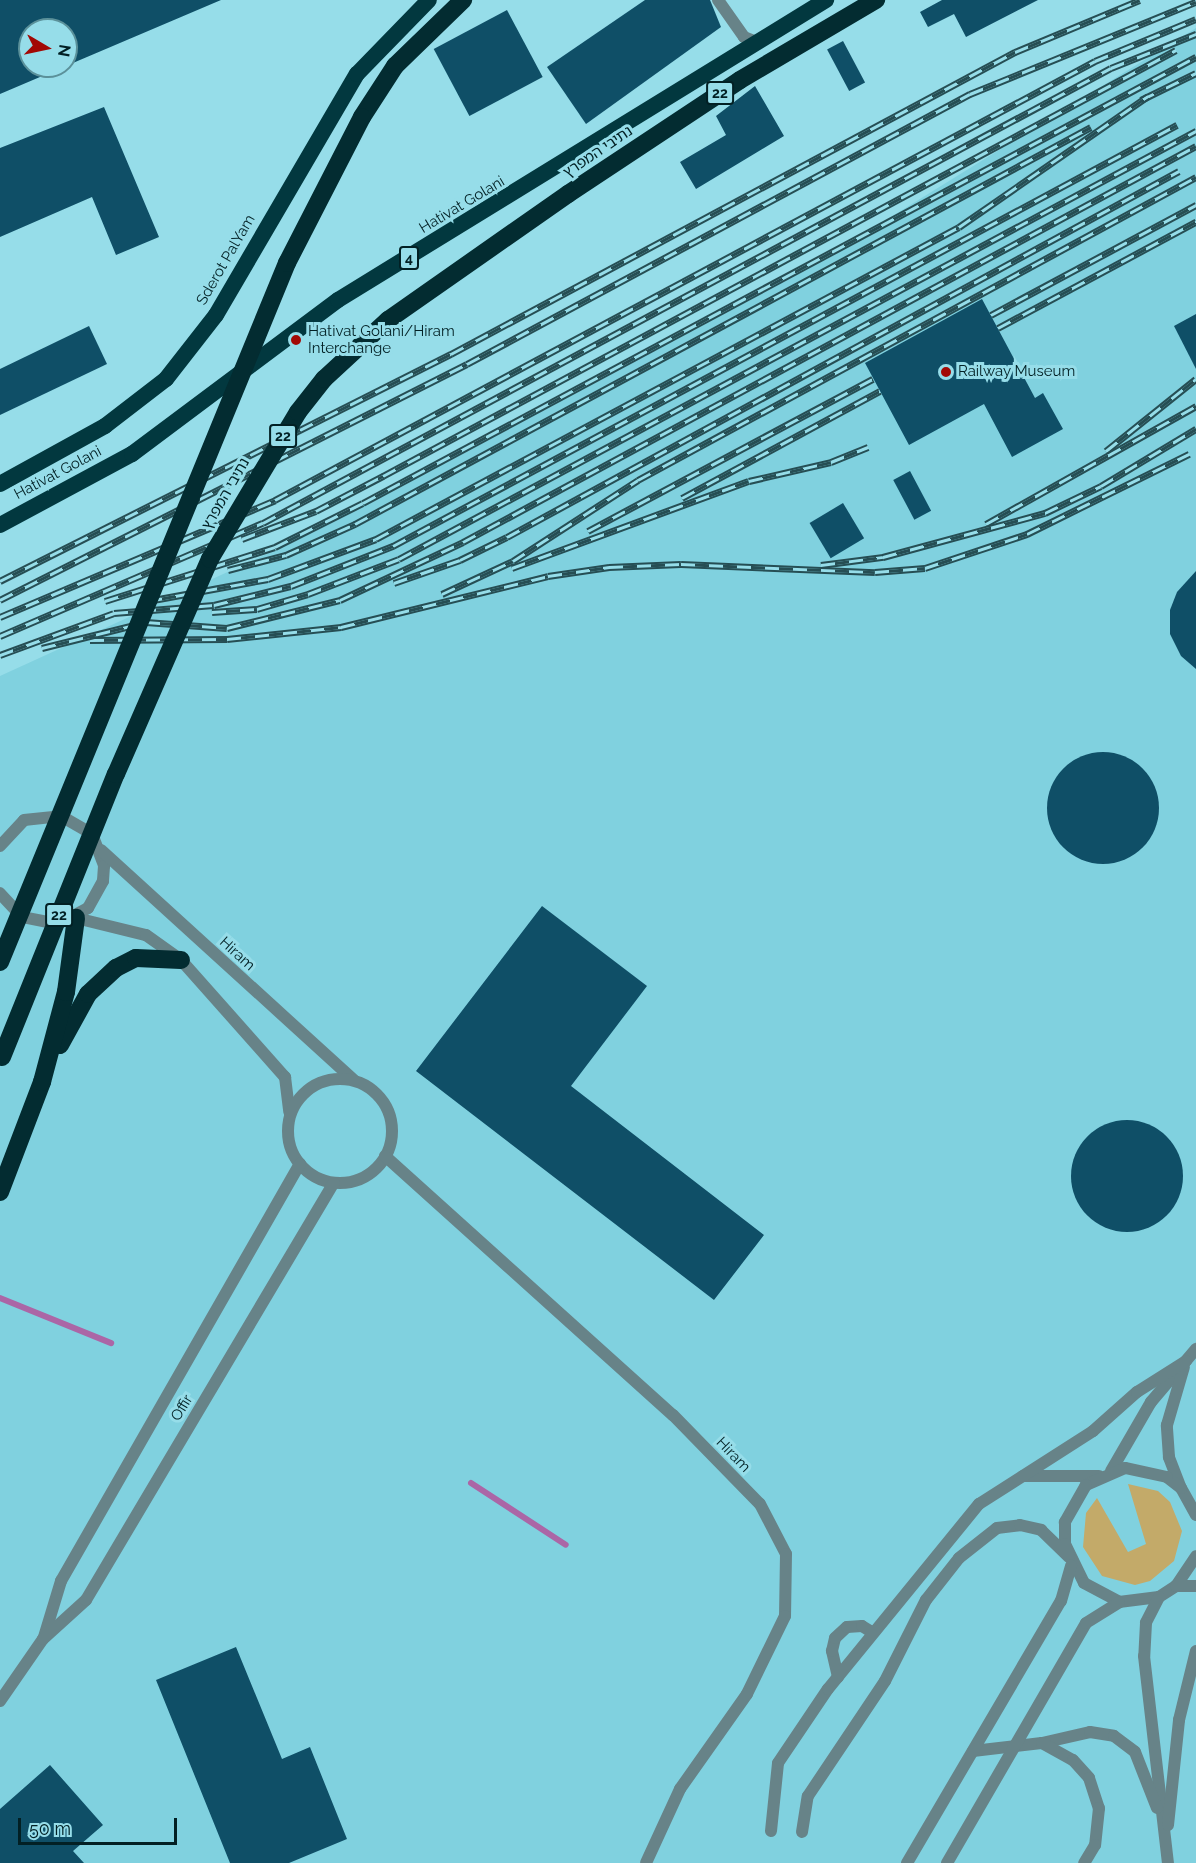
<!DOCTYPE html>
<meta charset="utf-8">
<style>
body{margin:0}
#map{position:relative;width:1196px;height:1863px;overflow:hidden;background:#96dde9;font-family:Raleway,"Noto Sans Hebrew",sans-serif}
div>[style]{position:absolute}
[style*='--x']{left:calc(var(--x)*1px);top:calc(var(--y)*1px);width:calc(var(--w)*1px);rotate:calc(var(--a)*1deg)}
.built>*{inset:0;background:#80d1df}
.green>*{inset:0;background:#c3aa69}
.stream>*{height:6px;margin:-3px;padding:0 3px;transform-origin:3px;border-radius:3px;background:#ab66a6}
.building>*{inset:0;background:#0f4f67;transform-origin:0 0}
.round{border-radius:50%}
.minor>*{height:12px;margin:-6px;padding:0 6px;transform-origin:6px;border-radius:6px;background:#678388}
.minor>.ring{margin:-6px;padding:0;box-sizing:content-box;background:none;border:12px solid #678388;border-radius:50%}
.trunk>*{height:16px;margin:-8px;padding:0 8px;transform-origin:8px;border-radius:8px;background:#02383f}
.motorway>*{height:18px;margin:-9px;padding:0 9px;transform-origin:9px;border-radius:9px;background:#032c31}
.rail>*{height:7px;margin-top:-3.5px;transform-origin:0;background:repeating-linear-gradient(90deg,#96dde9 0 14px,#264e54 0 28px);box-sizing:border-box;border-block:2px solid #264e54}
.motorway-bridge>*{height:18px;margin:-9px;padding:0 9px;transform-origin:9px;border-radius:9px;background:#032c31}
.dots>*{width:16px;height:16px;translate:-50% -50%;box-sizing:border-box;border:3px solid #96dde9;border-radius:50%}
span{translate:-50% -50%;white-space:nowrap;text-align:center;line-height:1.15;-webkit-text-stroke:6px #96dde9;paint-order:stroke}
.shield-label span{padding:2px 4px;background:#96dde9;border:2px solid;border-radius:4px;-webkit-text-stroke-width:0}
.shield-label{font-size:14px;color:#022024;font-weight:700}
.street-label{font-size:15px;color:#022024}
.poi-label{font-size:15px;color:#022024}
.left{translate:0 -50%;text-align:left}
.north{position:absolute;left:18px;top:18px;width:60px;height:60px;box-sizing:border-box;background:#96dde9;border:2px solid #5b919a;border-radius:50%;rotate:99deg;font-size:16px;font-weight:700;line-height:24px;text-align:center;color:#022024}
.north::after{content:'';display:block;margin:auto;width:21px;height:27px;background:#a20905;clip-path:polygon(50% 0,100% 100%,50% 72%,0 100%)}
.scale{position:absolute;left:18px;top:1818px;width:159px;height:27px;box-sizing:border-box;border:3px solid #022024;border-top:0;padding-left:8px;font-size:18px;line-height:21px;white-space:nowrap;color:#022024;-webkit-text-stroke:4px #96dde9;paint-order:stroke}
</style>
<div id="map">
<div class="built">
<div style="clip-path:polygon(1196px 28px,1196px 1863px,0 1863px,0 676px,293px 542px,815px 264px)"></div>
</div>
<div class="green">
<div style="clip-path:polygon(1128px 1484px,1158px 1491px,1170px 1502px,1182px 1531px,1174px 1561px,1150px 1581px,1135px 1585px,1102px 1576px,1083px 1547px,1086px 1513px,1097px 1498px,1128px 1552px,1146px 1544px)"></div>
</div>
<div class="stream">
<div style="--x:0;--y:1298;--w:120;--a:22.1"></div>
<div style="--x:471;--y:1483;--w:113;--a:33.1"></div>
</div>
<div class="building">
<div style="clip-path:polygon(evenodd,0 0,221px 0,0 94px,0 0,30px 30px,66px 30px,66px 66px,30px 66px,30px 30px)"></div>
<div style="clip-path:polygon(645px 0,710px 0,721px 27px,586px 124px,547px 67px)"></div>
<div style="clip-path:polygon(942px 0,1038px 0,966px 37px,954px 14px,928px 27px,920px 12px)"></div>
<div style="left:507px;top:10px;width:76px;height:83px;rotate:62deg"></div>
<div style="left:843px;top:41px;width:47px;height:18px;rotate:62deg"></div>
<div style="clip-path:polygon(755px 86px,784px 136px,696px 189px,680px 162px,726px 135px,716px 116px)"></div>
<div style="clip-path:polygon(104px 107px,159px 237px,116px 255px,92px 197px,0 237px,0 148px)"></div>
<div style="clip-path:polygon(982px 299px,1035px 398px,1043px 393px,1063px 429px,1012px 457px,984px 404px,909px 445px,865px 363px)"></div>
<div style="clip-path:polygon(1196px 314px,1196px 369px,1174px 326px)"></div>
<div style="clip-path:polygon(89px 326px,107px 364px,0 415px,0 369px)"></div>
<div style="left:910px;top:471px;width:45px;height:19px;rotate:62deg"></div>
<div style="left:843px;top:503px;width:41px;height:39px;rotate:59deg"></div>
<div style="clip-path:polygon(1196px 571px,1196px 669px,1181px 656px,1170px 634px,1170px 610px,1177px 592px)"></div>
<div class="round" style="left:1047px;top:752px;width:112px;height:112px"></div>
<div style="clip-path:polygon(542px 906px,647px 986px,571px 1086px,764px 1235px,714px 1300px,416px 1071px)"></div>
<div class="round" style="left:1071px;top:1120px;width:112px;height:112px"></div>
<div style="clip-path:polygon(236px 1647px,282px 1759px,310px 1747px,347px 1839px,289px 1863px,230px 1863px,156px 1680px)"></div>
<div style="clip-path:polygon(50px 1765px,103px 1825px,73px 1851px,84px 1863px,0 1863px,0 1809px)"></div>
</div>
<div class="minor">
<div style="--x:718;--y:0;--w:45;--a:54.9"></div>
<div style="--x:744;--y:37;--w:14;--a:21"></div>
<div style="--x:0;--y:846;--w:35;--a:-47"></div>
<div style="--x:24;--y:820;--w:37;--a:-6"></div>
<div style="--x:61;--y:816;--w:36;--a:30"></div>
<div style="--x:92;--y:834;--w:34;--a:69"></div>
<div style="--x:104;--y:866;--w:15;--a:94"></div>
<div style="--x:103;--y:881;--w:31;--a:119"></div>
<div style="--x:88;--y:908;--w:34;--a:152"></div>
<div style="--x:58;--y:924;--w:37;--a:-169"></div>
<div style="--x:22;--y:917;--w:33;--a:-133"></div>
<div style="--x:101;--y:850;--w:341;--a:42.3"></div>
<div style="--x:76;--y:918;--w:72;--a:13.7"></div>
<div style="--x:146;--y:935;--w:43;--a:35.5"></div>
<div style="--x:181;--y:960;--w:157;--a:48.4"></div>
<div style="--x:285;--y:1077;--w:35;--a:83"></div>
<div class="ring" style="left:288px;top:1079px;width:92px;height:92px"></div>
<div style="--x:385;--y:1156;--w:387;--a:42"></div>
<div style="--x:673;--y:1415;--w:124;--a:45.7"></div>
<div style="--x:760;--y:1504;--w:56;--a:62.5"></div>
<div style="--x:786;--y:1554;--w:62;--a:90.9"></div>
<div style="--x:785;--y:1616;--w:87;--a:116"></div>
<div style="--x:747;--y:1694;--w:116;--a:125.2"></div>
<div style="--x:680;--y:1789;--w:81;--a:114.7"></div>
<div style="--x:1111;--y:1471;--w:80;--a:-59.9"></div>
<div style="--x:1151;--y:1402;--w:70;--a:-49.7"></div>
<div style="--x:1023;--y:1476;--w:76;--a:0"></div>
<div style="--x:1180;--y:1486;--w:31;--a:-111"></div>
<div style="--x:1169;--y:1457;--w:32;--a:-94"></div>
<div style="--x:1167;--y:1425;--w:60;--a:-73.7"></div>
<div style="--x:1196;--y:1515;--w:31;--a:-119"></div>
<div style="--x:1181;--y:1488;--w:18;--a:-142"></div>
<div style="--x:1167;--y:1477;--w:43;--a:-167.9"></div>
<div style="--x:1125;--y:1468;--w:43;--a:156.4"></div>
<div style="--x:1086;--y:1485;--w:43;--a:119.6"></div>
<div style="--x:1065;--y:1522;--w:22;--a:90"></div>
<div style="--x:1065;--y:1544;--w:43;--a:64"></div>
<div style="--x:1084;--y:1583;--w:40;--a:28"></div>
<div style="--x:1119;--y:1602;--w:40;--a:-7.1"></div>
<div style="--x:1159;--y:1597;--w:20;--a:-33"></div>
<div style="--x:1176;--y:1586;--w:36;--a:-56"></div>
<div style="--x:1176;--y:1586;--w:20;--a:0"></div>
<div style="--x:1159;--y:1597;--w:29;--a:117"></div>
<div style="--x:1146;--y:1623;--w:33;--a:93"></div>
<div style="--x:1144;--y:1656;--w:208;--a:83.4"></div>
<div style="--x:44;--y:1637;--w:59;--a:-73.1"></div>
<div style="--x:61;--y:1581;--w:481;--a:-60.2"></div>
<div style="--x:838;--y:1677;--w:27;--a:-103"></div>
<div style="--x:832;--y:1651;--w:13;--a:-77"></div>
<div style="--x:835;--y:1638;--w:16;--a:-43"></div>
<div style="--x:847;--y:1627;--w:15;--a:-4"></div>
<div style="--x:862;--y:1626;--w:13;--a:32"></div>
<div style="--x:0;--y:1701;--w:75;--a:-55.3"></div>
<div style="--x:43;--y:1639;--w:58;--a:-42.2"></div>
<div style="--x:86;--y:1600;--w:485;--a:-59.3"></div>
<div style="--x:1042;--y:1743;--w:49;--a:-12.9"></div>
<div style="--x:1090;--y:1732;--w:24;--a:9"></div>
<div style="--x:1114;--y:1736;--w:26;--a:37"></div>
<div style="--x:1135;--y:1752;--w:60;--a:68.6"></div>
<div style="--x:973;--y:1751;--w:69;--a:-6.6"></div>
<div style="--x:1042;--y:1743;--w:35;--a:29"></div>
<div style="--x:1073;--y:1760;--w:24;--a:48"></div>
<div style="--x:1089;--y:1778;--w:32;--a:72"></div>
<div style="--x:1099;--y:1808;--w:37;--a:96"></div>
<div style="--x:1095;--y:1845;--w:21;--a:121"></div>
<div style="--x:1168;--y:1825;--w:106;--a:-84"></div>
<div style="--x:1179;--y:1720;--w:71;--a:-76.2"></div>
<div style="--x:771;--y:1831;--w:68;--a:-84.1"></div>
<div style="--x:778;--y:1763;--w:89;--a:-56"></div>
<div style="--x:828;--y:1689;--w:239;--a:-50.8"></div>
<div style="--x:979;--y:1504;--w:135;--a:-32.6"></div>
<div style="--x:1093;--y:1431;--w:59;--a:-41.6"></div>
<div style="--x:1137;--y:1392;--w:58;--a:-32.3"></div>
<div style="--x:802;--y:1832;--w:36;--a:-81"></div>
<div style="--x:808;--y:1796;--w:138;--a:-56.2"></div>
<div style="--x:885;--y:1681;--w:91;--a:-63.2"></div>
<div style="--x:926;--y:1600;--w:53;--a:-51.8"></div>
<div style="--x:959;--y:1558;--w:48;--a:-38.3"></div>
<div style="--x:997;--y:1528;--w:23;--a:-7"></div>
<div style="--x:1020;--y:1525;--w:22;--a:13"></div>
<div style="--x:1041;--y:1530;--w:39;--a:44"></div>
<div style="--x:907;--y:1863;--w:304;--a:-59.6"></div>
<div style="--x:1061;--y:1601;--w:37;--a:-74"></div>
<div style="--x:947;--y:1863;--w:277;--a:-59.9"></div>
<div style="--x:1086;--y:1623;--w:39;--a:-32"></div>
</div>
<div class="trunk">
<div style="--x:0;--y:484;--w:120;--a:-28.9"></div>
<div style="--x:105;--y:426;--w:77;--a:-37.6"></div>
<div style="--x:166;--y:379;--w:81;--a:-52"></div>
<div style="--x:216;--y:315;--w:279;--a:-59.7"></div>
<div style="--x:357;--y:74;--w:103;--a:-45.8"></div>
<div style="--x:0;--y:525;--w:150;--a:-28.3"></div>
<div style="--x:132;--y:454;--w:257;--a:-36.8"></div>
<div style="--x:338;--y:300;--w:573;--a:-31.58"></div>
</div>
<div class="motorway">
<div style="--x:362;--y:117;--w:61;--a:-57.1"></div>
<div style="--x:395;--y:66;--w:95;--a:-44.1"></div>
<div style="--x:568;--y:194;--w:206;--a:-33.5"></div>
<div style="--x:740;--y:80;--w:158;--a:-30.5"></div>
<div style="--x:60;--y:1045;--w:58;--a:-61.2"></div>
<div style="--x:88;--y:994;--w:38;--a:-43"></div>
<div style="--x:116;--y:968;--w:22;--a:-27"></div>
<div style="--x:136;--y:958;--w:45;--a:2.5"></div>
<div style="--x:0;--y:1192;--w:118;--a:-69.1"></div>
<div style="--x:42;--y:1082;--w:93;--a:-75.1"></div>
<div style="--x:66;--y:992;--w:75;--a:-82.3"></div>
</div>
<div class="rail">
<div style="--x:1141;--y:100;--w:61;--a:-26.1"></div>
<div style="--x:991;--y:315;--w:233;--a:-28.2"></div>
<div style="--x:998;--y:328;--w:225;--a:-28.2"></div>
<div style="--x:1106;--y:451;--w:115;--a:-38.7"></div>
<div style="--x:682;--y:498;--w:225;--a:-28.4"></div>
<div style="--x:986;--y:524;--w:241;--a:-29.3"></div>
<div style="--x:588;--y:531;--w:323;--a:-28.1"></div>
<div style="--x:242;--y:539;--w:79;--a:-20.7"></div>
<div style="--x:316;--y:511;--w:76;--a:-27.6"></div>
<div style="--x:383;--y:476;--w:900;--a:-28.24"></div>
<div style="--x:821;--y:565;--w:63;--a:-7.4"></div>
<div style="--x:883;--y:557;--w:168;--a:-15.2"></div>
<div style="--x:1045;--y:513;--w:62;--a:-25.7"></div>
<div style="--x:1101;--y:486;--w:111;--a:-31"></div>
<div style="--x:512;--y:568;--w:252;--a:-20.2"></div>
<div style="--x:749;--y:481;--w:84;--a:-13"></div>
<div style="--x:831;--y:462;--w:40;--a:-22"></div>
<div style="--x:228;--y:570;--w:60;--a:-14.5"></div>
<div style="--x:286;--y:555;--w:76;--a:-24.2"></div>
<div style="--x:355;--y:524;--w:836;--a:-28.34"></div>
<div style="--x:0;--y:581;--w:505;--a:-26.72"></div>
<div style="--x:451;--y:354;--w:640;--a:-28.17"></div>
<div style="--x:1015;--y:52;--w:135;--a:-22.6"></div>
<div style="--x:394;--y:583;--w:70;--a:-19.2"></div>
<div style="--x:460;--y:560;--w:52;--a:-26.1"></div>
<div style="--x:507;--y:537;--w:765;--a:-28.57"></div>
<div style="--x:442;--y:594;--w:78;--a:-24.9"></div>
<div style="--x:513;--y:561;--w:149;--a:-32.9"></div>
<div style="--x:638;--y:480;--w:635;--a:-28.5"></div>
<div style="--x:0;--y:600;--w:523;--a:-26.81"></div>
<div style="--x:467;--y:364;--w:571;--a:-28.23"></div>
<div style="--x:970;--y:94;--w:244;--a:-22.2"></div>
<div style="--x:105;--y:601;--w:178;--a:-17.6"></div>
<div style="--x:275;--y:547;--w:98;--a:-26.6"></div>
<div style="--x:363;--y:503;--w:945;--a:-28.17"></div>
<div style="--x:148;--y:601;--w:122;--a:-10.4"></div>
<div style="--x:268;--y:579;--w:115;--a:-20.3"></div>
<div style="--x:376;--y:539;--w:661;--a:-28.15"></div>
<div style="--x:959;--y:227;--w:230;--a:-34.7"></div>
<div style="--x:212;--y:612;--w:45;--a:-3.8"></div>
<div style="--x:257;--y:609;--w:53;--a:-16.4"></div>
<div style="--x:308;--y:594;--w:97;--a:-21"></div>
<div style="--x:399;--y:559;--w:905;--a:-28.24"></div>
<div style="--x:0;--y:617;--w:299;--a:-23"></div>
<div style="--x:275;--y:500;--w:930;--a:-28.16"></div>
<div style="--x:1095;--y:61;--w:109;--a:-22.6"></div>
<div style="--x:0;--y:636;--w:286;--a:-23.3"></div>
<div style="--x:263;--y:523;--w:962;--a:-28.22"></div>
<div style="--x:1111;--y:68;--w:92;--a:-21.8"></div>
<div style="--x:90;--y:640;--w:137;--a:-0.4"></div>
<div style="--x:227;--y:639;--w:115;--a:-6"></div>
<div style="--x:341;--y:627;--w:213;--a:-13.8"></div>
<div style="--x:548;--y:576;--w:62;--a:-8.4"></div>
<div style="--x:609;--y:567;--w:72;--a:-2.4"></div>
<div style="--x:681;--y:564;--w:194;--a:2.4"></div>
<div style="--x:875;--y:572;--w:50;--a:-4.6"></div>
<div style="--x:925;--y:568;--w:108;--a:-18.4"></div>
<div style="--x:1027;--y:534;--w:181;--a:-26.3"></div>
<div style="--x:42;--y:648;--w:107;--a:-14"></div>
<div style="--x:146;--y:622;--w:81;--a:4.2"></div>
<div style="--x:227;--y:628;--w:116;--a:-13.9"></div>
<div style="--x:340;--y:600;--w:136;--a:-25.2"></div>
<div style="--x:463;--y:542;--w:833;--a:-28.38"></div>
<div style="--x:0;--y:655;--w:121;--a:-20.2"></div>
<div style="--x:114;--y:613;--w:100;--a:-4.6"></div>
<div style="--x:214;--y:605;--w:79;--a:-13.9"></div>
<div style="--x:291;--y:586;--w:110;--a:-21.4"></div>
<div style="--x:393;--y:546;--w:890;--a:-28.24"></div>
</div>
<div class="motorway-bridge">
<div style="--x:0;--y:962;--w:756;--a:-67.68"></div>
<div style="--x:287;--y:263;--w:164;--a:-62.8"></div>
<div style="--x:2;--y:1057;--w:305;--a:-68.1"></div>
<div style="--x:116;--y:774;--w:235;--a:-66.4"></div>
<div style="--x:210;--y:559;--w:171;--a:-59.1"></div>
<div style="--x:298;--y:412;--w:42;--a:-51.8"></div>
<div style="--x:324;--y:379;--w:87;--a:-42.7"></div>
<div style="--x:388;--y:320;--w:220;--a:-35"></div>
</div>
<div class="dots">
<div style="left:296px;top:340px;background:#a20905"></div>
<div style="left:946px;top:372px;background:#a20905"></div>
</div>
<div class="shield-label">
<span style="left:720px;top:93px">22</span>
<span style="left:409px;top:258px">4</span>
<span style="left:283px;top:436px">22</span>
<span style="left:59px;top:915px">22</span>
</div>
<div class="street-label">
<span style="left:598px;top:152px;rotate:-34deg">נתיבי המפרץ</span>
<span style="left:462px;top:205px;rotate:-31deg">Hativat Golani</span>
<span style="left:226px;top:260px;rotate:-60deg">Sderot PalYam</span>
<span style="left:58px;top:473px;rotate:-28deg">Hativat Golani</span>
<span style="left:226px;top:494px;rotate:-60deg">נתיבי המפרץ</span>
<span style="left:237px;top:954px;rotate:42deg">Hiram</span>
<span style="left:182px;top:1408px;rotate:-59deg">Offir</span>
<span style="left:733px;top:1455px;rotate:46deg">Hiram</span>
</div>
<div class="poi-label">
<span class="left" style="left:308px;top:340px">Hativat Golani/Hiram<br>Interchange</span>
<span class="left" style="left:958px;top:372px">Railway Museum</span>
</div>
<div class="north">N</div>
<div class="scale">50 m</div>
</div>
